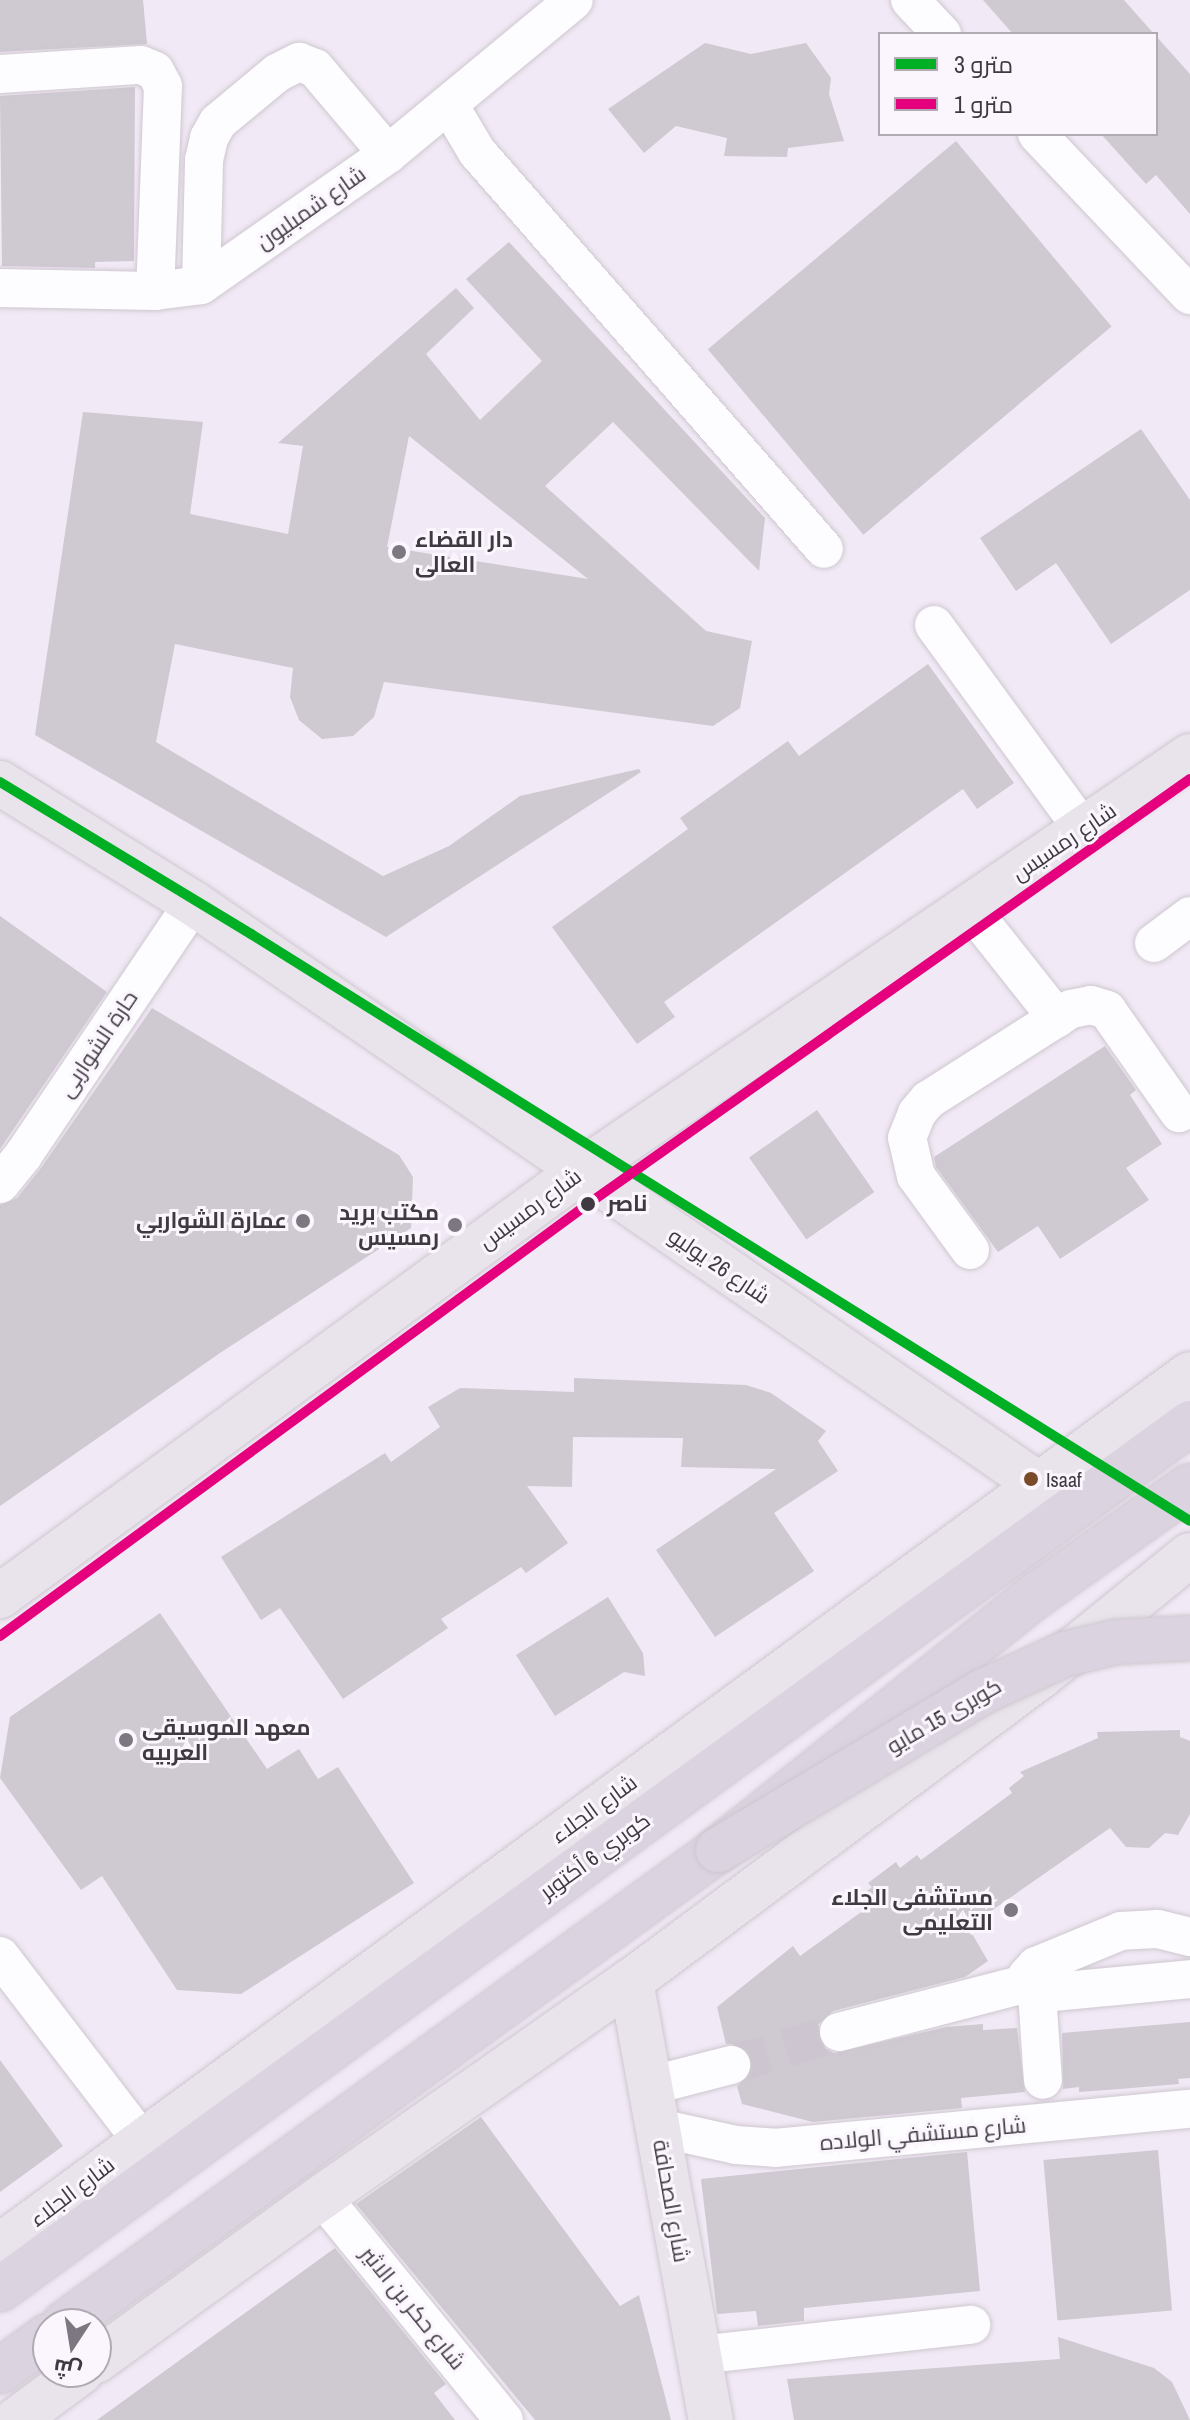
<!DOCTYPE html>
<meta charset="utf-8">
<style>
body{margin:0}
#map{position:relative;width:1190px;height:2420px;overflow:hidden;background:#f1e9f5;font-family:"Archivo Narrow",Cairo,sans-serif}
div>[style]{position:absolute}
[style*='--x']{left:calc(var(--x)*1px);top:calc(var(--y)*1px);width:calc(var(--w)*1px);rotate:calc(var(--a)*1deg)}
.building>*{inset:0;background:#cfc9d2;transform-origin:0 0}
.minor-tunnel>*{height:38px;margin-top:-19px;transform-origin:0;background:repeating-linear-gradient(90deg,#cdc6d1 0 38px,transparent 0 57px)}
.roads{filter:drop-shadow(0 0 2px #cec7d0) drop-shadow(0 0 2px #cec7d0)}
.minor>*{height:38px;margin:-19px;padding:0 19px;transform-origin:19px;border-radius:19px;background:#fdfcfe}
.major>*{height:44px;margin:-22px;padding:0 22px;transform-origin:22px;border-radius:22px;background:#e9e3ec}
.highway>*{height:44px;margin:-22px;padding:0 22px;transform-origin:22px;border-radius:22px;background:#dcd3e1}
.bridges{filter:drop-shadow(0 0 2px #ccc8ce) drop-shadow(0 0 2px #ccc8ce)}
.highway-bridge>*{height:44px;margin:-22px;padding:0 22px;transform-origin:22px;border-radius:22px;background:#dcd3e1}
.metro-1>*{height:10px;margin:-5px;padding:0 5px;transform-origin:5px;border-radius:5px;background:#00af23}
.metro-2>*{height:10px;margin:-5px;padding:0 5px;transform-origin:5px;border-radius:5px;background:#e5007d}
.dots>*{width:22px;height:22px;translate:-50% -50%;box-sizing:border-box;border:4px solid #fbf5fe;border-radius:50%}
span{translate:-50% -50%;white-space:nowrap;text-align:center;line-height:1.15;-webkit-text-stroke:6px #fbf5fe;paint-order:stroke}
.bus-label{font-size:20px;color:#3f3a42}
.left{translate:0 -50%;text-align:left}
.street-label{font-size:22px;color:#3f3a42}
.poi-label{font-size:22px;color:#3f3a42;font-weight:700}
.right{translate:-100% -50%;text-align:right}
.stop-label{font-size:22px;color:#3f3a42;font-weight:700}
.legend{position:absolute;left:878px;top:32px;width:280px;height:104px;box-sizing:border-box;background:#fbf5fe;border:2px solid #b0aab3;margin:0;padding:10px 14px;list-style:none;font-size:24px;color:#3f3a42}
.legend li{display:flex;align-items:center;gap:16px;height:40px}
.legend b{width:40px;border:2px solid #b0aab3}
.north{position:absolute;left:32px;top:2308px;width:80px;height:80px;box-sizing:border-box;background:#fbf5fe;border:2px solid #b0aab3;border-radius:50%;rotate:192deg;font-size:22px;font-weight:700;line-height:32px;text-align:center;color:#3f3a42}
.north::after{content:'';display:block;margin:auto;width:28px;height:36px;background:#7d7781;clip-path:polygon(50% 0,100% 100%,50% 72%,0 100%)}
</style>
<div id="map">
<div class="building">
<div style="clip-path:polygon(0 0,143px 0,147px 44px,0 52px)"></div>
<div style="clip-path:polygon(983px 0,1124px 0,1154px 34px,1013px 34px)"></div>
<div style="clip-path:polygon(1156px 36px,1190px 74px,1190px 214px,1156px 175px,1146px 184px,1101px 134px,1156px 134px)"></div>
<div style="clip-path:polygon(705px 43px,751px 54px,806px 43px,831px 78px,829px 94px,844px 141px,788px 148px,787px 157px,724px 156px,727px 138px,676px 126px,644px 153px,608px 109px)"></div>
<div style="clip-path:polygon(135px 87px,134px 261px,95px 262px,95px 268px,2px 266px,0 96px)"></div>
<div style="left:956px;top:141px;width:242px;height:324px;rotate:50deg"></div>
<div style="clip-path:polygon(evenodd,509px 242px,765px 518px,759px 571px,613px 422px,545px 486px,706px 631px,752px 641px,740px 708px,713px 726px,384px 682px,374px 717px,353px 736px,322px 739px,299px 720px,290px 697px,293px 668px,175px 644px,156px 742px,383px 876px,449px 846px,520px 796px,639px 769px,641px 772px,386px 937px,35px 735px,83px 412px,203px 422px,190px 514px,288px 534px,303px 446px,278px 443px,456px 288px,474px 308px,426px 354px,480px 420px,542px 361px,466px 279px,509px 242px,409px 436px,588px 579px,387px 547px,409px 436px)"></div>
<div style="clip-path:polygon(1141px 429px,1190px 500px,1190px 590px,1111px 644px,1056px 563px,1016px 591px,980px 538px)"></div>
<div style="clip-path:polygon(928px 664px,1014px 783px,977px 809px,963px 789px,664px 1002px,675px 1017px,637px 1044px,552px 927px,688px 829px,680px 818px,788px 741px,799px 756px)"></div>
<div style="clip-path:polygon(0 916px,107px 992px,0 1149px)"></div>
<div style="clip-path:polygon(152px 1008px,399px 1155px,413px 1177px,411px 1228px,220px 1353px,0 1506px,0 1205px,17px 1198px,41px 1168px)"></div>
<div style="clip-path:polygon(1105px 1046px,1136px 1090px,1130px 1095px,1162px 1144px,1126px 1168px,1149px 1200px,1060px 1259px,1038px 1226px,998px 1252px,936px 1167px,934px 1157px)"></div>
<div style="left:817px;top:1110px;width:100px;height:83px;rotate:55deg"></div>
<div style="clip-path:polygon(574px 1378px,746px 1385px,771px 1393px,826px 1431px,818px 1441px,838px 1471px,774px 1513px,814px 1571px,715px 1637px,656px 1550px,776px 1469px,681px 1467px,683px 1438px,573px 1437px,572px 1487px,527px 1486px,568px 1543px,526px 1573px,521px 1567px,441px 1619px,448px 1628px,343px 1699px,280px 1608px,261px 1620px,221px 1557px,385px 1453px,391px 1462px,440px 1427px,428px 1407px,460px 1388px,574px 1392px)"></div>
<div style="clip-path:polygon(608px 1597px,643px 1653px,645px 1676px,624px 1672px,555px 1716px,516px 1655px)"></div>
<div style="clip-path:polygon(160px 1613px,267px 1769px,299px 1749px,318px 1779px,338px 1767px,414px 1883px,241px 1994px,177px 1990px,102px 1876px,81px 1890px,0 1778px,10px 1717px)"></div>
<div style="clip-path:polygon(1180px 1730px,1180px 1737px,1190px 1741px,1190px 1814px,1178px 1835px,1165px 1833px,1149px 1848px,1126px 1847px,1110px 1828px,968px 1927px,988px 1961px,965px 1977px,833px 2011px,818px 2025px,818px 2037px,823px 2047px,834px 2053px,946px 2027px,983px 2024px,983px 2030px,1017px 2028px,1025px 2092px,961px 2098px,962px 2108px,813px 2122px,742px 2104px,737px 2086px,752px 2072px,752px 2059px,738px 2044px,726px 2044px,717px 2007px,793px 1946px,800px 1956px,864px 1910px,857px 1899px,872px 1887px,868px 1883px,896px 1862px,900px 1868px,917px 1855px,921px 1860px,1012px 1793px,1009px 1788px,1024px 1776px,1020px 1772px,1098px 1738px,1097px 1732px)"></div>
<div style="clip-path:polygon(1190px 2022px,1190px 2078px,1178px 2079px,1179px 2084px,1120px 2089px,1079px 2092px,1079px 2087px,1063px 2089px,1062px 2033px)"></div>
<div style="clip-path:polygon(0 2060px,63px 2146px,0 2192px)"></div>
<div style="clip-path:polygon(481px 2117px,620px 2306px,639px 2295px,671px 2420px,535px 2420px,356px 2204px)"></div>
<div style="left:1158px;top:2150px;width:161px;height:115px;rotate:85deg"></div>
<div style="clip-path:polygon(967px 2152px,980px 2291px,804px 2308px,804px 2321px,758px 2326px,756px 2311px,717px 2314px,701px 2179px)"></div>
<div style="clip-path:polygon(335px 2248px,446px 2384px,434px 2393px,455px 2420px,97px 2420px)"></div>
<div style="clip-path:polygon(1058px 2337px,1154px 2368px,1172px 2382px,1190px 2420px,794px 2420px,787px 2379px,1060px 2359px)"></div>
</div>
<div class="minor-tunnel">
<div style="--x:731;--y:2065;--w:113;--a:-17"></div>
</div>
<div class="roads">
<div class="minor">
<div style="--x:910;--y:0;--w:47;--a:46.7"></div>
<div style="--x:0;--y:74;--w:141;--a:-3.7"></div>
<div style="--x:141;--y:65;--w:15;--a:23"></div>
<div style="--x:155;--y:71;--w:17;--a:62"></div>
<div style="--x:163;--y:86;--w:205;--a:92.2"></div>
<div style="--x:449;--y:105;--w:55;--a:59.2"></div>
<div style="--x:477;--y:152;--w:527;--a:48.84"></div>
<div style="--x:1037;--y:134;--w:222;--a:46.5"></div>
<div style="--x:201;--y:285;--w:125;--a:-88.6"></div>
<div style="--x:204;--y:160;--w:23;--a:-77"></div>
<div style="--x:209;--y:138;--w:18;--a:-61"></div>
<div style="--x:218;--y:122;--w:77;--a:-39.7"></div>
<div style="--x:277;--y:73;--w:25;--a:-27"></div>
<div style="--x:299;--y:62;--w:17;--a:21"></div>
<div style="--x:315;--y:68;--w:113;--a:49.7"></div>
<div style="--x:0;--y:288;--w:155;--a:1.1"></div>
<div style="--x:155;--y:291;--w:46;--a:-7.4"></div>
<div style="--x:201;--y:285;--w:228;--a:-35"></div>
<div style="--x:388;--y:154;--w:241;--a:-39.6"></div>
<div style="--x:934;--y:625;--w:253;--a:53.9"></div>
<div style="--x:969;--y:907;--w:142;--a:51.6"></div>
<div style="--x:1154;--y:943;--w:45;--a:-36.9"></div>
<div style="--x:0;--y:1184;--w:38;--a:-51"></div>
<div style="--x:24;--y:1154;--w:303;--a:-56"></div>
<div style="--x:970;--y:1250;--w:92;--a:-126.1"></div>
<div style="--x:916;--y:1176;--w:39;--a:-103"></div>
<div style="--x:907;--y:1138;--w:27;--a:-68"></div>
<div style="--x:917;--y:1113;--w:17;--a:-50"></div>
<div style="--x:928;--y:1100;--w:169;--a:-32.5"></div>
<div style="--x:1071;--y:1009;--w:20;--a:-11"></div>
<div style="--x:1091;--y:1005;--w:17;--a:17"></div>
<div style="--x:1107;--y:1010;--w:126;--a:55"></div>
<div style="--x:1190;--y:1937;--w:34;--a:-166"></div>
<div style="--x:1157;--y:1929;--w:36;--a:177"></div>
<div style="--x:1121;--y:1931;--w:92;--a:157.6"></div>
<div style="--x:1036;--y:1966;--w:13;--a:132"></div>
<div style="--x:1027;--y:1976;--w:14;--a:73"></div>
<div style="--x:1031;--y:1989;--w:13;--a:18"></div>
<div style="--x:1043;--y:1993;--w:148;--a:-5.4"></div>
<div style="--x:0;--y:1956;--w:233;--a:52.5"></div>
<div style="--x:1037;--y:1993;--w:87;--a:86.1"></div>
<div style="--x:839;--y:2032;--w:195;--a:-14.5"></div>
<div style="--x:649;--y:2086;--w:85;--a:-14.4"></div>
<div style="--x:659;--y:2128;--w:79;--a:12.4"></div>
<div style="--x:736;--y:2145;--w:39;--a:4"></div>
<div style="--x:775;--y:2148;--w:417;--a:-5.4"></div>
<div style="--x:322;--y:2197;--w:288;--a:50.8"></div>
<div style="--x:698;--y:2355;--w:275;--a:-6.3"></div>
</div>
<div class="major">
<div style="--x:0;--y:783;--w:227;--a:31.9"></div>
<div style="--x:193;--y:903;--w:1025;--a:34.51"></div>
<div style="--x:0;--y:1596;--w:720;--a:-36.19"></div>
<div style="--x:581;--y:1171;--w:737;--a:-34.27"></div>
<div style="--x:631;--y:1981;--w:446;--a:79.7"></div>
<div style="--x:0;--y:2246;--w:1475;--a:-36.23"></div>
<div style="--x:96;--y:2361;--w:279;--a:-36"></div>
<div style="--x:322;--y:2197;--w:377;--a:-35"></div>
<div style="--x:631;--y:1981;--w:511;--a:-36.65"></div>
<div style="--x:1041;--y:1676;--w:192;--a:-39.1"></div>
<div style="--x:16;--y:2420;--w:81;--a:-36.4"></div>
</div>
<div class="highway">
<div style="--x:0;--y:2289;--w:1472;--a:-36.04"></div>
<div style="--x:64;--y:2324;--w:808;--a:-35.93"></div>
<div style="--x:718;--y:1850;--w:410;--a:-38.7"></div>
<div style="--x:1038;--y:1594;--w:186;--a:-35.4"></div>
<div style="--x:0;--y:2371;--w:59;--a:-36.1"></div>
</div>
</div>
<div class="bridges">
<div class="highway-bridge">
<div style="--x:718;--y:1850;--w:308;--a:-30.9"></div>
<div style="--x:982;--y:1692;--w:91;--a:-24.6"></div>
<div style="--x:1065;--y:1654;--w:52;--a:-13.2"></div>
<div style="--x:1116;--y:1642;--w:74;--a:-3.1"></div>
</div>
</div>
<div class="metro-1">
<div style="--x:0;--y:782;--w:293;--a:31.2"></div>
<div style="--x:251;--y:934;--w:1107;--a:32.01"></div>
</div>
<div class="metro-2">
<div style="--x:0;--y:1636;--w:730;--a:-36.3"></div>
<div style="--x:588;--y:1204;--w:737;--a:-35.22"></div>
</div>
<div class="dots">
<div style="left:399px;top:552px;background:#7d7781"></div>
<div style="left:588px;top:1204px;background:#3f3a42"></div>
<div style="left:303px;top:1221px;background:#7d7781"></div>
<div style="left:455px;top:1225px;background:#7d7781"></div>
<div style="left:1031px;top:1479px;background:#7a4b2a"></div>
<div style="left:126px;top:1740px;background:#7d7781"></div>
<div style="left:1011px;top:1910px;background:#7d7781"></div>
</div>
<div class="bus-label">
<span class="left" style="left:1046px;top:1479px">Isaaf</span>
</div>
<div class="street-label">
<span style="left:311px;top:208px;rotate:-35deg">شارع شمبليون</span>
<span style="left:1064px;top:842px;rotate:-34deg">شارع رمسيس</span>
<span style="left:98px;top:1044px;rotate:-56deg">حارة الشواربى</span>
<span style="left:530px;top:1209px;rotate:-36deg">شارع رمسيس</span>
<span style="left:719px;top:1266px;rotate:34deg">شارع 26 يوليو</span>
<span style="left:944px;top:1716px;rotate:-30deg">كوبرى 15 مايو</span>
<span style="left:594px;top:1809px;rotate:-36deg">شارع الجلاء</span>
<span style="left:595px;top:1856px;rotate:-36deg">كوبري 6 أكتوبر</span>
<span style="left:923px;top:2134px;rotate:-5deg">شارع مستشفي الولاده</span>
<span style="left:72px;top:2192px;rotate:-37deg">شارع الجلاء</span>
<span style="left:671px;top:2201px;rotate:80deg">شارع الصحافة</span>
<span style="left:413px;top:2308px;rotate:51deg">شارع حكر بن الاثير</span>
</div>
<div class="poi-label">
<span class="left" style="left:415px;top:552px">دار القضاء<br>العالى</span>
<span class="right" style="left:439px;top:1225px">مكتب بريد<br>رمسيس</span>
<span class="right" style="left:287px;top:1221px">عمارة الشواربي</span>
<span class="left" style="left:142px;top:1740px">معهد الموسيقى<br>العربيه</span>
<span class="right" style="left:993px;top:1910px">مستشفى الجلاء<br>التعليمى</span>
</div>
<div class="stop-label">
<span class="left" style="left:607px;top:1204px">ناصر</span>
</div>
<ul class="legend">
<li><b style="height:10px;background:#00af23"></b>مترو 3</li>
<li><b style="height:10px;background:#e5007d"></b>مترو 1</li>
</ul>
<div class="north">ش</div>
</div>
